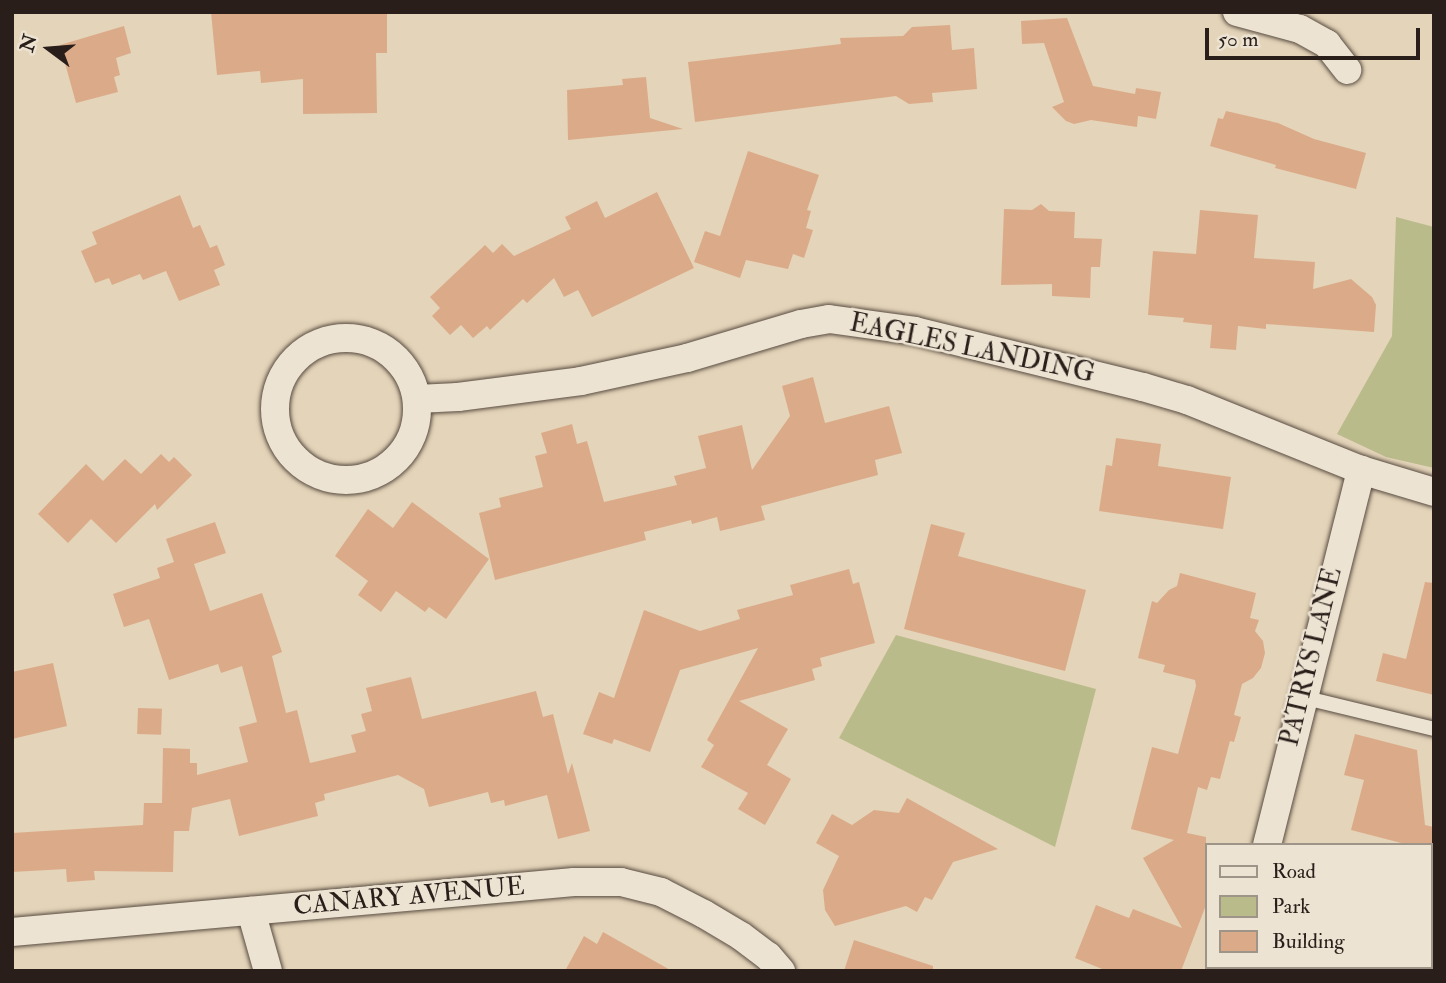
<!DOCTYPE html>
<style>
body{margin:0}
#map{position:relative;width:1446px;height:983px;overflow:hidden;background:#e4d4b9;font-family:"IM FELL Double Pica",serif}
div>[style]{position:absolute}
[style*='--x']{left:calc(var(--x)*1px);top:calc(var(--y)*1px);width:calc(var(--w)*1px);rotate:calc(var(--a)*1deg)}
.green>*{inset:0;background:#babb8b}
.building>*{inset:0;background:#dbab89;transform-origin:0 0}
.roads{filter:drop-shadow(0 0 2px #584c41) drop-shadow(0 0 2px #584c41)}
.lane>*{height:14px;margin:-7px;padding:0 7px;transform-origin:7px;border-radius:7px;background:#ede3d2}
.street>*{height:28px;margin:-14px;padding:0 14px;transform-origin:14px;border-radius:14px;background:#ede3d2}
.street>.ring{margin:-14px;padding:0;box-sizing:content-box;background:none;border:28px solid #ede3d2;border-radius:50%}
span{translate:-50% -50%;white-space:nowrap;text-align:center;line-height:1.15;-webkit-text-stroke:5px #ede3d2;paint-order:stroke}
.street-label{font-size:26px;color:#291e19}
.frame{position:absolute;inset:0;border:14px solid #291e19;pointer-events:none}
.legend{position:absolute;left:1205px;top:843px;width:228px;height:126px;box-sizing:border-box;background:#ede3d2;border:2px solid #9f9488;margin:0;padding:9px 12px;list-style:none;font-size:21px;color:#291e19}
.legend li{display:flex;align-items:center;gap:14px;height:35px}
.legend b{width:35px;border:2px solid #9f9488}
.north{position:absolute;left:14px;top:14px;width:70px;height:70px;-webkit-text-stroke:5px #ede3d2;paint-order:stroke;rotate:286deg;font-size:19px;font-weight:700;line-height:28px;text-align:center;color:#291e19}
.north::after{content:'';display:block;margin:auto;width:24px;height:32px;background:#291e19;clip-path:polygon(50% 0,100% 100%,50% 72%,0 100%)}
.scale{position:absolute;left:1205px;top:28px;width:215px;height:32px;box-sizing:border-box;border:4px solid #291e19;border-top:0;padding-left:9px;font-size:21px;line-height:24px;white-space:nowrap;color:#291e19;-webkit-text-stroke:5px #ede3d2;paint-order:stroke}
</style>
<div id="map">
<div class="green">
<div style="clip-path:polygon(1396px 217px,1434px 227px,1434px 468px,1386px 457px,1337px 434px,1392px 336px)"></div>
<div style="clip-path:polygon(896px 635px,1096px 689px,1055px 847px,839px 738px)"></div>
</div>
<div class="building">
<div style="clip-path:polygon(211px 12px,387px 12px,387px 53px,376px 53px,377px 113px,303px 114px,303px 79px,261px 83px,260px 71px,217px 75px)"></div>
<div style="clip-path:polygon(1067px 18px,1093px 86px,1135px 94px,1136px 88px,1161px 92px,1156px 119px,1138px 116px,1137px 127px,1091px 120px,1074px 124px,1066px 121px,1052px 107px,1064px 102px,1044px 43px,1022px 44px,1021px 21px)"></div>
<div style="clip-path:polygon(950px 25px,952px 50px,974px 48px,977px 89px,932px 93px,933px 102px,909px 104px,896px 96px,695px 122px,688px 62px,841px 44px,840px 38px,903px 36px,912px 27px)"></div>
<div style="clip-path:polygon(124px 26px,131px 53px,116px 58px,120px 75px,114px 77px,118px 92px,76px 103px,60px 45px)"></div>
<div style="clip-path:polygon(646px 77px,650px 118px,683px 129px,568px 140px,567px 90px,623px 85px,622px 79px)"></div>
<div style="clip-path:polygon(1226px 111px,1278px 123px,1314px 139px,1366px 153px,1356px 189px,1275px 168px,1276px 165px,1210px 146px,1218px 118px,1223px 119px)"></div>
<div style="clip-path:polygon(748px 151px,819px 175px,807px 210px,811px 211px,806px 228px,813px 230px,804px 258px,793px 254px,788px 269px,746px 260px,740px 278px,694px 262px,705px 231px,720px 236px)"></div>
<div style="clip-path:polygon(657px 192px,694px 268px,592px 317px,578px 290px,564px 297px,554px 278px,527px 303px,523px 299px,490px 330px,487px 326px,473px 338px,461px 325px,450px 335px,432px 316px,440px 308px,430px 297px,485px 245px,493px 253px,502px 244px,514px 256px,571px 229px,565px 217px,597px 201px,605px 218px)"></div>
<div style="clip-path:polygon(180px 195px,193px 228px,200px 225px,210px 248px,217px 245px,225px 265px,214px 270px,220px 285px,179px 301px,166px 271px,143px 280px,140px 274px,112px 285px,109px 278px,95px 283px,81px 251px,97px 244px,92px 232px)"></div>
<div style="clip-path:polygon(1041px 204px,1049px 211px,1075px 212px,1074px 238px,1102px 239px,1100px 267px,1091px 267px,1090px 298px,1052px 296px,1052px 284px,1001px 285px,1004px 209px,1032px 210px)"></div>
<div style="clip-path:polygon(1200px 210px,1258px 215px,1254px 258px,1315px 262px,1313px 289px,1351px 279px,1372px 297px,1376px 305px,1374px 332px,1266px 324px,1266px 329px,1238px 326px,1236px 350px,1210px 348px,1212px 325px,1183px 322px,1184px 318px,1148px 315px,1153px 251px,1196px 254px)"></div>
<div style="clip-path:polygon(813px 377px,825px 423px,889px 406px,902px 453px,875px 460px,878px 475px,761px 506px,765px 520px,720px 531px,717px 517px,692px 524px,691px 520px,644px 532px,646px 540px,495px 580px,479px 513px,501px 507px,499px 498px,543px 487px,535px 456px,547px 453px,541px 433px,572px 424px,577px 444px,587px 441px,604px 502px,677px 485px,674px 476px,706px 468px,698px 436px,742px 425px,752px 470px,790px 416px,782px 386px)"></div>
<div style="clip-path:polygon(1116px 438px,1161px 444px,1158px 466px,1231px 477px,1223px 529px,1099px 511px,1106px 465px,1112px 466px)"></div>
<div style="clip-path:polygon(161px 454px,169px 462px,174px 457px,192px 475px,157px 510px,155px 504px,116px 543px,91px 519px,68px 543px,38px 514px,86px 464px,103px 481px,125px 459px,141px 474px)"></div>
<div style="clip-path:polygon(412px 502px,489px 559px,446px 619px,429px 607px,425px 612px,396px 591px,381px 612px,358px 595px,368px 581px,335px 556px,368px 509px,393px 528px)"></div>
<div style="clip-path:polygon(215px 522px,226px 553px,194px 564px,210px 611px,262px 593px,282px 652px,272px 656px,286px 713px,297px 710px,310px 763px,356px 752px,351px 735px,366px 731px,361px 714px,372px 711px,366px 688px,411px 677px,422px 719px,536px 691px,543px 717px,553px 714px,568px 774px,572px 763px,590px 831px,558px 839px,547px 795px,505px 806px,504px 800px,491px 803px,488px 792px,429px 807px,424px 789px,398px 775px,324px 794px,325px 800px,315px 803px,318px 816px,239px 836px,230px 799px,192px 808px,189px 831px,174px 831px,173px 872px,94px 871px,95px 880px,67px 882px,66px 869px,12px 872px,12px 833px,143px 825px,144px 803px,162px 803px,163px 748px,190px 749px,190px 763px,197px 763px,197px 775px,248px 762px,239px 727px,257px 722px,242px 666px,221px 673px,218px 664px,169px 680px,149px 619px,124px 627px,113px 594px,160px 578px,157px 568px,174px 562px,166px 539px)"></div>
<div style="clip-path:polygon(931px 524px,965px 533px,958px 556px,1086px 590px,1065px 671px,904px 629px)"></div>
<div style="clip-path:polygon(849px 569px,853px 584px,859px 582px,875px 643px,820px 658px,822px 666px,812px 669px,815px 680px,739px 701px,788px 729px,767px 765px,791px 779px,765px 825px,738px 809px,748px 793px,701px 767px,714px 745px,707px 740px,758px 648px,680px 670px,650px 752px,614px 739px,612px 744px,583px 734px,599px 692px,614px 698px,644px 610px,700px 631px,740px 619px,737px 610px,793px 595px,790px 585px)"></div>
<div style="clip-path:polygon(1180px 573px,1256px 593px,1250px 618px,1259px 620px,1255px 631px,1263px 641px,1265px 653px,1261px 668px,1253px 678px,1242px 684px,1234px 715px,1241px 717px,1234px 742px,1230px 741px,1220px 779px,1211px 777px,1207px 790px,1198px 787px,1187px 833px,1206px 837px,1206px 905px,1181px 971px,1107px 971px,1075px 958px,1096px 905px,1129px 918px,1133px 909px,1182px 928px,1143px 858px,1174px 840px,1131px 829px,1152px 747px,1178px 754px,1196px 686px,1195px 680px,1163px 672px,1165px 665px,1138px 658px,1152px 601px,1157px 603px,1169px 590px,1177px 586px)"></div>
<div style="clip-path:polygon(1425px 582px,1434px 583px,1434px 695px,1376px 681px,1383px 653px,1406px 659px)"></div>
<div style="clip-path:polygon(53px 663px,67px 726px,12px 739px,12px 672px)"></div>
<div style="left:138px;top:708px;width:24px;height:26px;rotate:2deg"></div>
<div style="clip-path:polygon(1355px 734px,1417px 750px,1425px 825px,1434px 827px,1434px 845px,1409px 845px,1351px 830px,1364px 780px,1344px 775px)"></div>
<div style="clip-path:polygon(907px 798px,998px 849px,953px 862px,932px 900px,925px 897px,917px 912px,906px 906px,835px 926px,825px 910px,823px 890px,839px 856px,816px 843px,832px 814px,852px 825px,874px 810px,899px 813px)"></div>
<div style="clip-path:polygon(603px 932px,672px 971px,565px 971px,584px 936px,597px 944px)"></div>
<div style="clip-path:polygon(854px 940px,933px 966px,933px 971px,844px 971px)"></div>
</div>
<div class="roads">
<div class="lane">
<div style="--x:1302;--y:697;--w:136;--a:13.6"></div>
</div>
<div class="street">
<div style="--x:1237;--y:12;--w:65;--a:15.1"></div>
<div style="--x:1300;--y:29;--w:31;--a:29"></div>
<div style="--x:1327;--y:44;--w:33;--a:52"></div>
<div class="ring" style="left:275px;top:338px;width:114px;height:114px"></div>
<div style="--x:417;--y:399;--w:41;--a:-2.8"></div>
<div style="--x:458;--y:397;--w:124;--a:-7.4"></div>
<div style="--x:581;--y:381;--w:108;--a:-12.2"></div>
<div style="--x:687;--y:358;--w:119;--a:-16.6"></div>
<div style="--x:801;--y:324;--w:28;--a:-10"></div>
<div style="--x:829;--y:319;--w:87;--a:7.9"></div>
<div style="--x:915;--y:331;--w:235;--a:13.8"></div>
<div style="--x:1143;--y:387;--w:46;--a:16.5"></div>
<div style="--x:1187;--y:400;--w:188;--a:21.9"></div>
<div style="--x:1361;--y:470;--w:76;--a:16.8"></div>
<div style="--x:1267;--y:845;--w:387;--a:-75.9"></div>
<div style="--x:251;--y:911;--w:62;--a:74.2"></div>
<div style="--x:12;--y:932;--w:564;--a:-5.08"></div>
<div style="--x:574;--y:882;--w:47;--a:0"></div>
<div style="--x:621;--y:882;--w:41;--a:14"></div>
<div style="--x:661;--y:892;--w:48;--a:27.1"></div>
<div style="--x:704;--y:914;--w:43;--a:30.7"></div>
<div style="--x:741;--y:936;--w:34;--a:37"></div>
<div style="--x:768;--y:956;--w:20;--a:49"></div>
<div style="--x:1236;--y:971;--w:4;--a:-76"></div>
</div>
</div>
<div class="street-label">
<span style="left:972px;top:349px;rotate:12deg">EAGLES LANDING</span>
<span style="left:1312px;top:657px;rotate:-76deg">PATRYS LANE</span>
<span style="left:409px;top:897px;rotate:-5deg">CANARY AVENUE</span>
</div>
<div class="frame"></div>
<ul class="legend">
<li><b style="height:9px;background:#ede3d2"></b>Road</li>
<li><b style="height:19px;background:#babb8b"></b>Park</li>
<li><b style="height:19px;background:#dbab89"></b>Building</li>
</ul>
<div class="north">N</div>
<div class="scale">50 m</div>
</div>
